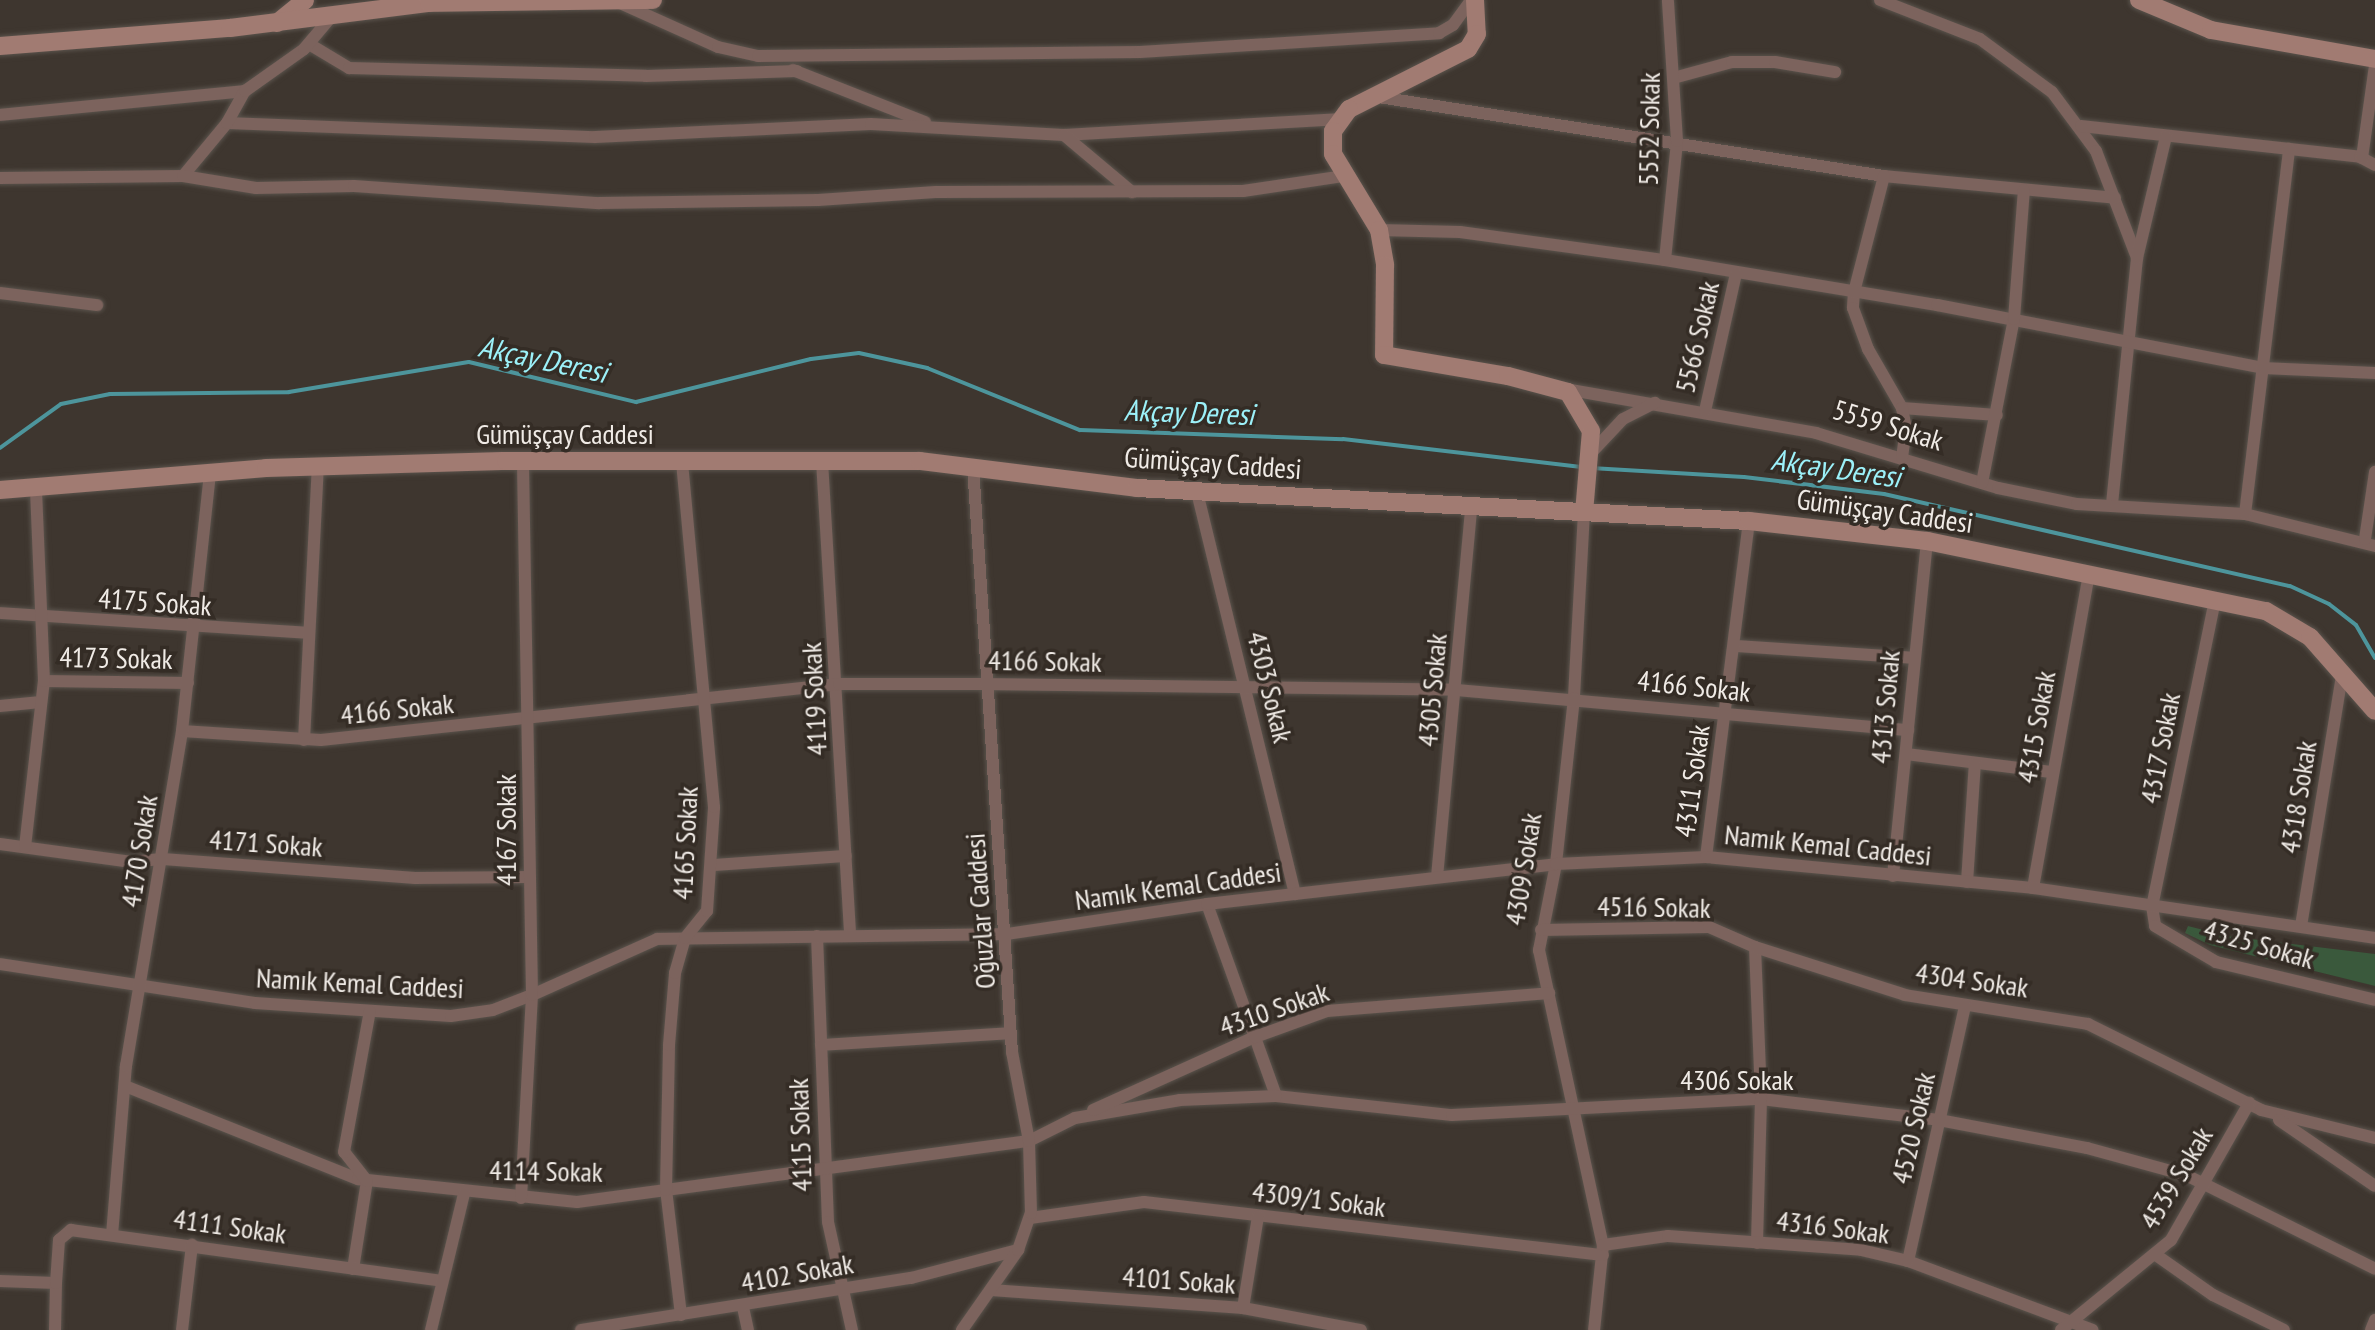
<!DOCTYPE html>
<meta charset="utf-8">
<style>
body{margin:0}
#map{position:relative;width:2375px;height:1330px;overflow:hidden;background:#3e362f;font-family:"PT Sans Narrow",sans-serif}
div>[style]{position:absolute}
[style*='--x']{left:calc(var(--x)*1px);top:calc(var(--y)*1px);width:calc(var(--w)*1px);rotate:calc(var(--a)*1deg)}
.green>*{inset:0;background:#3a593c}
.stream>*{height:4px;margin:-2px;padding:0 2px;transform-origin:2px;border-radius:2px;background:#4d959c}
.roads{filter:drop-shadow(0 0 2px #5a534c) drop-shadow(0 0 2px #5a534c)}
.street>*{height:12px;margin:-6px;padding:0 6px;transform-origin:6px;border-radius:6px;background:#7c635d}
.secondary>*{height:18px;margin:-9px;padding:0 9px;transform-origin:9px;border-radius:9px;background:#a17b72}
span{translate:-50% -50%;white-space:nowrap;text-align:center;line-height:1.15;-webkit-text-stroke:7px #342c25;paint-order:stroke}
.street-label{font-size:28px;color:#f0ebe6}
.water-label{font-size:30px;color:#9cf1f9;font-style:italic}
</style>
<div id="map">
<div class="green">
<div style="clip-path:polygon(2188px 926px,2227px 936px,2375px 954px,2375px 986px,2210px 945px,2185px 933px)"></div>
</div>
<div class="stream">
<div style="--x:0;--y:448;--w:75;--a:-35.8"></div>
<div style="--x:61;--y:404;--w:50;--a:-11.5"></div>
<div style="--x:110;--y:394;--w:179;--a:-0.6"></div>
<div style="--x:289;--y:392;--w:182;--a:-9.5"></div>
<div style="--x:469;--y:362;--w:172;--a:13.5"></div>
<div style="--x:636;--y:402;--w:180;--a:-13.8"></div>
<div style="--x:811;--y:359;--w:48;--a:-7.1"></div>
<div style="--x:859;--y:353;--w:70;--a:12.4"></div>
<div style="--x:927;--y:368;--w:165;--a:22.1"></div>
<div style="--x:1080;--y:430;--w:263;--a:2"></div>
<div style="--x:1343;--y:439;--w:242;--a:6.7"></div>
<div style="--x:1591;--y:468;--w:153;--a:3.4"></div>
<div style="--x:1744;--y:477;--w:141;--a:6.9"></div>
<div style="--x:1884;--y:494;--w:416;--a:12.8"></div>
<div style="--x:2290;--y:586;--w:43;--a:24.8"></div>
<div style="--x:2329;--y:604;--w:34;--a:38"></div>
<div style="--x:2356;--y:625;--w:38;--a:60"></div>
</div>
<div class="roads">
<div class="street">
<div style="--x:1880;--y:0;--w:107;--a:21.3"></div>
<div style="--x:1980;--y:39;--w:89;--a:36.4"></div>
<div style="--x:2052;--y:92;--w:74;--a:53.3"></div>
<div style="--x:2096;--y:151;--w:115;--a:69"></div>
<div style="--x:2137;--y:258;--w:249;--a:95.8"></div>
<div style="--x:620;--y:3;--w:107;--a:24.2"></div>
<div style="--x:718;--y:47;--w:41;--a:12.7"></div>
<div style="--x:758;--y:56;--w:382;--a:-0.6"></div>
<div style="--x:1140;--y:52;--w:300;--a:-3.6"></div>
<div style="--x:1439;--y:33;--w:16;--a:-30"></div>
<div style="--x:1453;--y:25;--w:31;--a:-54"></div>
<div style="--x:309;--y:44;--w:47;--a:31"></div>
<div style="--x:349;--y:68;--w:297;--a:1.5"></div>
<div style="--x:646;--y:76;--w:151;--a:-1.9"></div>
<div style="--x:793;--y:70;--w:142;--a:21.5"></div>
<div style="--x:1677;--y:77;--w:57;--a:-15.3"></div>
<div style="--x:1732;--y:62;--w:43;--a:0"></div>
<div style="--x:1775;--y:62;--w:61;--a:9.5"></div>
<div style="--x:1372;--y:96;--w:518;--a:8.88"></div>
<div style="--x:1884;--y:176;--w:232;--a:5.4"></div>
<div style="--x:0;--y:115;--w:246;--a:-5.6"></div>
<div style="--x:227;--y:123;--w:368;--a:2.2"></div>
<div style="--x:595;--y:137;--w:276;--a:-2.7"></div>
<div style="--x:871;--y:124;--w:193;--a:3.3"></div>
<div style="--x:1064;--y:135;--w:274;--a:-3.3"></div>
<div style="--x:2081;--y:126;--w:281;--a:6.3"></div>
<div style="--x:2360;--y:157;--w:17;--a:28"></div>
<div style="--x:1064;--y:135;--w:89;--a:40"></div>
<div style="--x:2362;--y:158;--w:94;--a:-82"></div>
<div style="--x:183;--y:176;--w:69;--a:-50.3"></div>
<div style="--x:227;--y:123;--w:37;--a:-61"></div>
<div style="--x:245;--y:91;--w:72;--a:-35.4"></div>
<div style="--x:304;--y:49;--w:43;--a:-49.7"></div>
<div style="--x:1884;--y:176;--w:120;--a:104.5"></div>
<div style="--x:1854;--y:292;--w:16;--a:94"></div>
<div style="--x:1853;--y:308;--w:44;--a:69.9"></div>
<div style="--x:1868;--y:349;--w:68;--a:60"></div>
<div style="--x:1902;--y:408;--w:95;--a:4.2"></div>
<div style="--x:0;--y:178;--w:183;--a:-0.6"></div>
<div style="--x:183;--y:176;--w:74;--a:9.3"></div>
<div style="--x:256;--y:188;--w:98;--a:-1.2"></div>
<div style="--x:354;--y:186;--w:246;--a:4"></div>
<div style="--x:599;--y:203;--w:219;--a:-0.8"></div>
<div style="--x:818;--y:200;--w:118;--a:-3.9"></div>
<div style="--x:936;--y:192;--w:307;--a:-0.2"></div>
<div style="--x:1243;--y:191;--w:101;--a:-8.5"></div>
<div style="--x:1379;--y:230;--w:81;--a:1.4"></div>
<div style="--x:1460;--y:232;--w:207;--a:7.8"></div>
<div style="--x:1665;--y:260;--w:276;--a:9.4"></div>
<div style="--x:1937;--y:305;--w:332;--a:10.9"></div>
<div style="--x:2263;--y:368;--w:112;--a:2.6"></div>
<div style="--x:2137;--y:258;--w:125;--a:-76.6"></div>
<div style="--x:1665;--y:260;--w:120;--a:-84.2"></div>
<div style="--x:1677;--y:141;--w:141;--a:-93.7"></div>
<div style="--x:0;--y:293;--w:98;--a:7.1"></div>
<div style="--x:1565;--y:389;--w:255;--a:9.9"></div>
<div style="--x:1816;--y:433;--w:190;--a:16.8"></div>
<div style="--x:1998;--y:488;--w:81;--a:11.4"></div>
<div style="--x:2077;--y:504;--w:168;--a:3.4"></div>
<div style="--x:2245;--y:514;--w:134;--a:13.8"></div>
<div style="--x:1902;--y:408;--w:21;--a:79"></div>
<div style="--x:1906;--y:429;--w:29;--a:98"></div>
<div style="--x:1705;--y:411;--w:141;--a:-77.3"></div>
<div style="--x:1592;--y:452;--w:45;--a:-46.8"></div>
<div style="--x:1623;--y:419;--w:36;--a:-27"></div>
<div style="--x:822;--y:461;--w:475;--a:86.6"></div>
<div style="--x:1982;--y:483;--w:167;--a:-79"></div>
<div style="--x:2014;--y:319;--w:129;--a:-85.6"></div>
<div style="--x:1197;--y:492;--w:414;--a:76.3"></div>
<div style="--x:1584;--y:512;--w:186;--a:93.1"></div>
<div style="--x:1574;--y:698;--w:167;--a:96.2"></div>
<div style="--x:1556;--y:864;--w:88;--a:101.2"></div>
<div style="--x:1539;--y:950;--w:302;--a:77.8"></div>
<div style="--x:1603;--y:1245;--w:85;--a:96"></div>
<div style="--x:2245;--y:514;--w:368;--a:-83.1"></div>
<div style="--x:2365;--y:539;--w:68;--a:-81.5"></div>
<div style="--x:2215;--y:600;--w:312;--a:101.6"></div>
<div style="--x:2152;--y:906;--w:20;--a:81"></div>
<div style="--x:2155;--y:926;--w:71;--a:30.5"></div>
<div style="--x:2216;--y:962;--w:163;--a:13.4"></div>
<div style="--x:0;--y:613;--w:309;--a:3.7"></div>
<div style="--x:1735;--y:646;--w:179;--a:3.8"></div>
<div style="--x:44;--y:681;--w:144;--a:0.8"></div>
<div style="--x:0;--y:706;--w:41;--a:-5.6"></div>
<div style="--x:182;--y:731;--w:139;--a:3.7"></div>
<div style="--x:321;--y:740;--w:521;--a:-6.17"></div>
<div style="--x:839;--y:684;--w:147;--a:0"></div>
<div style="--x:986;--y:684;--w:471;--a:0.7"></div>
<div style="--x:1457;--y:690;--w:453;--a:5.1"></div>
<div style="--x:304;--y:740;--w:273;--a:-87.1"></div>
<div style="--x:1906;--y:754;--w:146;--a:7.1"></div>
<div style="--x:0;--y:844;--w:133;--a:7.8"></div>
<div style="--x:132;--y:862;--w:31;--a:-6"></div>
<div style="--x:163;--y:859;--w:253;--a:4.3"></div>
<div style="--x:415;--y:878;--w:115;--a:-0.5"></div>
<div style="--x:25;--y:847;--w:167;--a:-83.5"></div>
<div style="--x:44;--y:681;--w:191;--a:-92.4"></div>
<div style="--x:1706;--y:857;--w:339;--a:-82.7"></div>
<div style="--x:713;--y:865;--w:133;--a:-3.9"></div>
<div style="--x:1893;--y:876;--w:337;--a:-84.2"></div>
<div style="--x:1437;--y:877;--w:372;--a:-84.7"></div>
<div style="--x:1967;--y:882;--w:119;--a:-86.2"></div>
<div style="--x:2033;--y:888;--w:318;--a:-79.9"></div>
<div style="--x:1207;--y:904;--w:204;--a:70.2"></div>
<div style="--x:1276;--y:1096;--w:177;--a:6.2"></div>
<div style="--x:1452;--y:1115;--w:309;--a:-3"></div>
<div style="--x:1761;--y:1099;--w:179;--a:6.7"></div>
<div style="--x:1939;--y:1120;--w:151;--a:10.7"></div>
<div style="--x:2087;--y:1148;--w:103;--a:15.3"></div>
<div style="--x:2186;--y:1175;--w:211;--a:26.4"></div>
<div style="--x:2301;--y:926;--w:253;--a:-80.7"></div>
<div style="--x:1541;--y:930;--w:168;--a:-1"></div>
<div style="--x:1709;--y:927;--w:50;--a:23.5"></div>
<div style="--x:1755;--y:947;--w:152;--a:87.7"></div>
<div style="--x:1761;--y:1099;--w:144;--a:91.6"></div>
<div style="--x:817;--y:936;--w:286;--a:87.8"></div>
<div style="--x:828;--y:1222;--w:111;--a:77.5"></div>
<div style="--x:1755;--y:947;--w:157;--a:17.7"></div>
<div style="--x:1905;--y:995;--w:185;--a:9"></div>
<div style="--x:2088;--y:1024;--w:193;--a:26.4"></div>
<div style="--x:2261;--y:1110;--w:117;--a:13.8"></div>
<div style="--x:0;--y:964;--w:258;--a:8.7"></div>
<div style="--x:255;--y:1003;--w:196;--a:3.8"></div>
<div style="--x:451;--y:1016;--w:42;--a:-8.1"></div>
<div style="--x:493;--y:1010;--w:42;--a:-21"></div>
<div style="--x:532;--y:995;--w:137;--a:-24.1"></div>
<div style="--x:657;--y:939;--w:350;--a:-0.8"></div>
<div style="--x:1007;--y:934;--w:202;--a:-8.5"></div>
<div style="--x:1207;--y:904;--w:351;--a:-6.5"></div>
<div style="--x:1556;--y:864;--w:150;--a:-2.7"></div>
<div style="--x:1706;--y:857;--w:328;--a:5.4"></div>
<div style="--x:2033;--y:888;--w:346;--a:8.3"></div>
<div style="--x:821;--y:1045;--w:190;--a:-3.6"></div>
<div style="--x:125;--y:1086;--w:251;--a:21.8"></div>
<div style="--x:358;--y:1179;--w:220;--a:6"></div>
<div style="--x:577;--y:1202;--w:456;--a:-7.7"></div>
<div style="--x:1029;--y:1141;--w:51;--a:-26.6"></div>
<div style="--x:1075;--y:1118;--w:107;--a:-9.7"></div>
<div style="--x:1180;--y:1100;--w:96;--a:-2.4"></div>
<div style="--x:1093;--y:1110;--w:178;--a:-24.3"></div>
<div style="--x:1255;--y:1037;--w:77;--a:-19.9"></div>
<div style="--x:1327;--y:1011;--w:223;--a:-4.6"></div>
<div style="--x:2279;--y:1120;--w:116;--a:34.5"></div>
<div style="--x:521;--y:1198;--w:203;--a:-86.9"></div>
<div style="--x:532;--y:995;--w:534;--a:-90.97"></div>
<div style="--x:1030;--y:1218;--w:115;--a:-8"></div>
<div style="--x:1144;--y:1202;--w:462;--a:6.6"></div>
<div style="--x:112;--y:1235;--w:170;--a:-85.3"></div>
<div style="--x:126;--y:1066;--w:340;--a:-80.5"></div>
<div style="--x:182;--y:731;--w:259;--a:-83.8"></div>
<div style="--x:1603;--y:1245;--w:66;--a:-7.9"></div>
<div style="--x:1668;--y:1236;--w:194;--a:4.1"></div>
<div style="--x:1861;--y:1250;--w:48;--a:13.2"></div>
<div style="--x:1908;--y:1261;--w:197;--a:20.5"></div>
<div style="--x:2156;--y:1255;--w:70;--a:35.1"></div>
<div style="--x:2213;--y:1295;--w:79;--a:26.2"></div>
<div style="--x:1908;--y:1261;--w:262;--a:-77.4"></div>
<div style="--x:353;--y:1269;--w:89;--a:-81"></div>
<div style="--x:367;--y:1181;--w:37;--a:-128"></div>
<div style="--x:344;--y:1152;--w:143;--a:-79.6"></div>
<div style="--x:0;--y:1281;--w:56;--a:2"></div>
<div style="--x:56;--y:1283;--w:47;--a:91.2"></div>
<div style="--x:56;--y:1283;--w:43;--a:-86"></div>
<div style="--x:59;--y:1240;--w:16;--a:-40"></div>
<div style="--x:71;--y:1230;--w:374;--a:7.8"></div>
<div style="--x:991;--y:1290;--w:253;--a:4.1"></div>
<div style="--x:1243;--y:1308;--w:120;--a:10.6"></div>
<div style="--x:743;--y:1307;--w:24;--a:78"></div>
<div style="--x:1243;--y:1308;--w:93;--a:-80.7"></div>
<div style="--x:681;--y:1315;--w:126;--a:-96.8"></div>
<div style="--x:666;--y:1190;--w:145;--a:-88.8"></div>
<div style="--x:669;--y:1045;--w:72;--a:-85.2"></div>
<div style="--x:675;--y:973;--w:36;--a:-74"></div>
<div style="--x:685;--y:938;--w:35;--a:-51"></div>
<div style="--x:707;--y:911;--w:104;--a:-86.1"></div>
<div style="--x:714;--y:807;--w:347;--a:-95.3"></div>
<div style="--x:182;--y:1330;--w:86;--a:-83.3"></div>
<div style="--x:431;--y:1330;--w:140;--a:-76.4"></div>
<div style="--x:581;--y:1330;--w:334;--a:-9"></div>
<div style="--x:911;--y:1278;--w:111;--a:-14.7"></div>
<div style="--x:962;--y:1330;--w:98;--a:-55"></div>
<div style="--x:1018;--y:1250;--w:39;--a:-71"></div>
<div style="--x:1031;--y:1213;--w:72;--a:-91.6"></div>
<div style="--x:1029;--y:1141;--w:91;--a:-100.8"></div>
<div style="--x:1012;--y:1052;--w:586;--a:-93.81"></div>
<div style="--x:2061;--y:1330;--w:142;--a:-39.3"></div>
<div style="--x:2171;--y:1240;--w:158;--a:-60.3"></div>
<div style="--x:2371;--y:1330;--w:11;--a:-68"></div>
</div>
<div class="secondary">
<div style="--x:1475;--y:0;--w:34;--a:87"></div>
<div style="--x:1477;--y:34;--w:17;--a:121"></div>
<div style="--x:1468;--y:49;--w:133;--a:153.2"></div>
<div style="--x:1349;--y:109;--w:27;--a:126"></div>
<div style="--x:1333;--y:131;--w:23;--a:90"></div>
<div style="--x:1333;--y:154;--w:89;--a:58.8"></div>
<div style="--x:1379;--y:230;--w:36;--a:80"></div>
<div style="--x:1385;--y:265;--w:90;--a:90.6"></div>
<div style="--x:1384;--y:355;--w:126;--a:9.6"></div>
<div style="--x:1508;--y:376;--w:62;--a:14.9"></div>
<div style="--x:1568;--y:392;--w:45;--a:59.5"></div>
<div style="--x:1591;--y:431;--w:81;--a:94.9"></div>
<div style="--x:2139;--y:0;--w:78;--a:22.6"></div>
<div style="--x:2211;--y:30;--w:167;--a:10"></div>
<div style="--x:277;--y:23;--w:36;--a:-39"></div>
<div style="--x:0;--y:46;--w:231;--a:-4.5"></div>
<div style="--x:230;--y:28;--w:201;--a:-7.2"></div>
<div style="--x:429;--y:3;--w:224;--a:-0.8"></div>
<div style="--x:0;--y:490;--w:267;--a:-4.7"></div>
<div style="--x:266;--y:468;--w:240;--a:-1.7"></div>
<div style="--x:506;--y:461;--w:414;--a:0"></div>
<div style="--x:920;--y:461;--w:219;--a:7.1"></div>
<div style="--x:1137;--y:488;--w:613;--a:3.09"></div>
<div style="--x:1749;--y:521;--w:179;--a:6.4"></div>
<div style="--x:1927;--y:541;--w:346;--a:11.7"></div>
<div style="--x:2266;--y:611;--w:51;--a:30.6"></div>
<div style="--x:2310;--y:637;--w:98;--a:48.7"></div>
</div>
</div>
<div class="street-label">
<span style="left:1649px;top:129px;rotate:-89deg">5552 Sokak</span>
<span style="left:1697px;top:337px;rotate:-77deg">5566 Sokak</span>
<span style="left:1888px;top:425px;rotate:17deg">5559 Sokak</span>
<span style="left:565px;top:434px">Gümüşçay Caddesi</span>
<span style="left:1213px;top:463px;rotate:4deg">Gümüşçay Caddesi</span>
<span style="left:1885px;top:511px;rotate:8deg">Gümüşçay Caddesi</span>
<span style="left:155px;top:602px;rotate:4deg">4175 Sokak</span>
<span style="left:116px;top:658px;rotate:1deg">4173 Sokak</span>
<span style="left:1045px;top:661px;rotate:1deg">4166 Sokak</span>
<span style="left:1694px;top:686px;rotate:6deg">4166 Sokak</span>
<span style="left:1270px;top:687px;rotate:76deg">4303 Sokak</span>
<span style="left:1432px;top:690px;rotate:-85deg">4305 Sokak</span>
<span style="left:814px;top:699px;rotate:-93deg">4119 Sokak</span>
<span style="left:1885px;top:707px;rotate:-85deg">4313 Sokak</span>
<span style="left:397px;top:709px;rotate:-6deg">4166 Sokak</span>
<span style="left:2036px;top:727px;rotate:-80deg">4315 Sokak</span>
<span style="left:2160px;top:748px;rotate:-79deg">4317 Sokak</span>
<span style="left:1692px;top:781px;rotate:-82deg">4311 Sokak</span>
<span style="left:2298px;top:797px;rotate:-81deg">4318 Sokak</span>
<span style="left:506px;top:830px;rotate:-90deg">4167 Sokak</span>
<span style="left:266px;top:843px;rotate:4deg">4171 Sokak</span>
<span style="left:685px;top:843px;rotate:-87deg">4165 Sokak</span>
<span style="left:1828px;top:845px;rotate:6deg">Namık Kemal Caddesi</span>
<span style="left:139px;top:851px;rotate:-81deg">4170 Sokak</span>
<span style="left:1523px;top:869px;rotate:-81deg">4309 Sokak</span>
<span style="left:1178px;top:886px;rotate:-8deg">Namık Kemal Caddesi</span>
<span style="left:1654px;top:907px;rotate:1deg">4516 Sokak</span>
<span style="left:980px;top:911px;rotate:-94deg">Oğuzlar Caddesi</span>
<span style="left:2259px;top:944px;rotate:16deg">4325 Sokak</span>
<span style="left:1972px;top:980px;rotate:8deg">4304 Sokak</span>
<span style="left:360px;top:983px;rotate:3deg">Namık Kemal Caddesi</span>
<span style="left:1274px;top:1009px;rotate:-19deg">4310 Sokak</span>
<span style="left:1737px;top:1080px">4306 Sokak</span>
<span style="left:1913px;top:1128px;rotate:-77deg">4520 Sokak</span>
<span style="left:800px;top:1135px;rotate:-92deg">4115 Sokak</span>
<span style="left:546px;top:1171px;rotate:1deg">4114 Sokak</span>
<span style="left:2176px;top:1178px;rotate:-59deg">4539 Sokak</span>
<span style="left:1319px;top:1199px;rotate:7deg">4309/1 Sokak</span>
<span style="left:230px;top:1226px;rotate:8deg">4111 Sokak</span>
<span style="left:1833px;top:1227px;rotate:7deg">4316 Sokak</span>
<span style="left:797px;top:1273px;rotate:-10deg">4102 Sokak</span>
<span style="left:1179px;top:1280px;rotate:4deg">4101 Sokak</span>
</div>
<div class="water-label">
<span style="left:543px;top:359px;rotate:12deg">Akçay Deresi</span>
<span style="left:1189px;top:412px;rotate:2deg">Akçay Deresi</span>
<span style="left:1836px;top:468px;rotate:8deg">Akçay Deresi</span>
</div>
</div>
